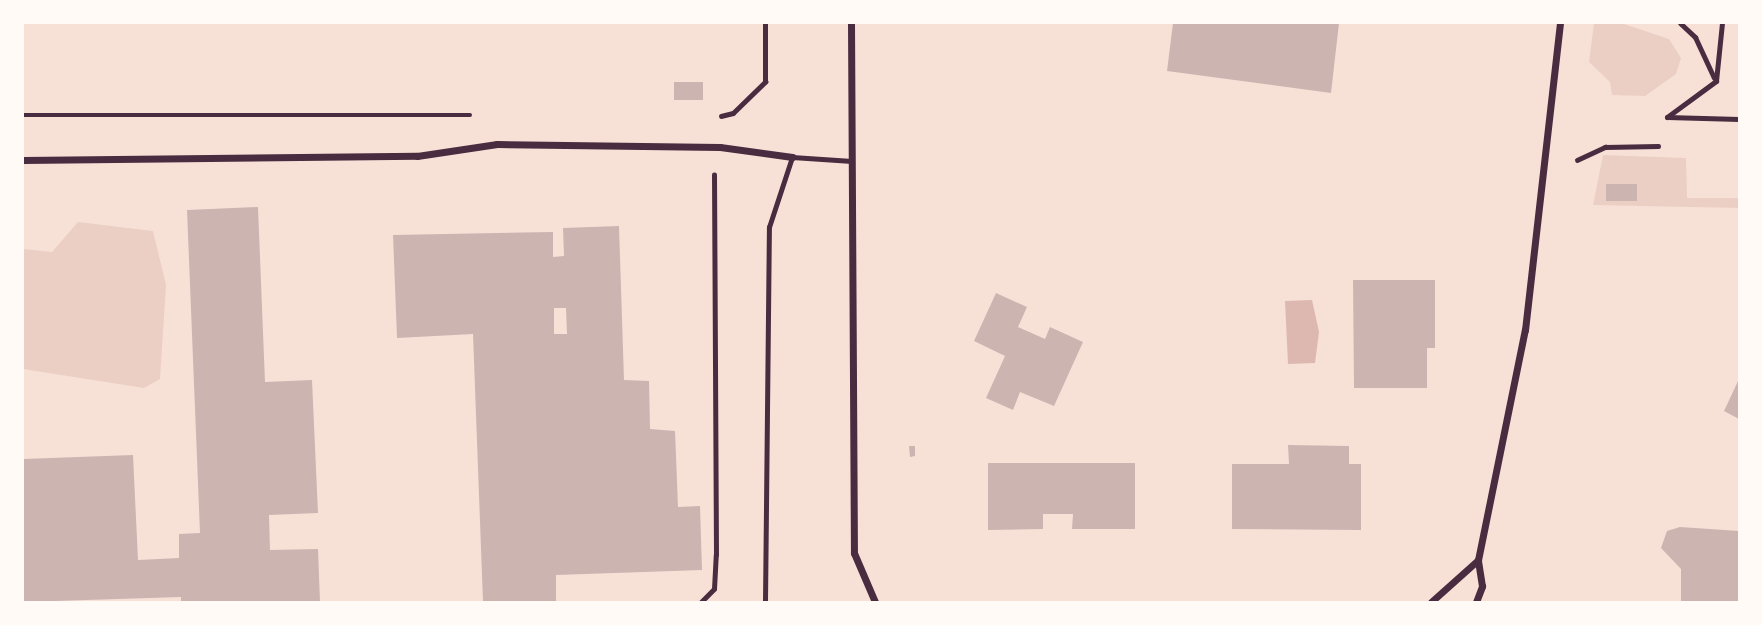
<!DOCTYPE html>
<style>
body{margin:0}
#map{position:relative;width:1762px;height:625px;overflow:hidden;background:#f7e1d7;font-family:"Titillium Web",sans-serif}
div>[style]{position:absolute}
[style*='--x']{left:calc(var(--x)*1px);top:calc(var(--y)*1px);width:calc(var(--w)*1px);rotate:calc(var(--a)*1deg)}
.green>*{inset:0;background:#ebcfc5}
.water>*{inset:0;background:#dcb8b0}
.building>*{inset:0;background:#ccb4b1;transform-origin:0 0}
.path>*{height:4.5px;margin:-2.25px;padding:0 2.25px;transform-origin:2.25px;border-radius:2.25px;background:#4a2c40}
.service>*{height:5px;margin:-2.5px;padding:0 2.5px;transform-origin:2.5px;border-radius:2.5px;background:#4a2c40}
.minor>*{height:7px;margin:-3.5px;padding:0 3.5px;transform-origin:3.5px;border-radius:3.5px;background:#4a2c40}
span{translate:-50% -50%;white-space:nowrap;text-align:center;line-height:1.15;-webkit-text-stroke:5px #fffaf5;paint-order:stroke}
.frame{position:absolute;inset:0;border:24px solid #fffaf5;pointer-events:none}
</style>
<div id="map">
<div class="green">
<div style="clip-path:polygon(1594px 23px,1621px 23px,1669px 39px,1681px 58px,1676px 74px,1645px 96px,1612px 95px,1610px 82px,1589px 62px)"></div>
<div style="clip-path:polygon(1603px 155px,1686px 158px,1687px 198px,1739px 198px,1739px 208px,1593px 205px)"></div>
<div style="clip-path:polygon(78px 222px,153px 231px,166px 285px,160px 379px,144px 388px,23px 369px,23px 249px,52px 252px)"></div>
</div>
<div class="water">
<div style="clip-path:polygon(1312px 300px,1319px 332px,1315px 363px,1288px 364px,1285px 301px)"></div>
</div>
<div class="building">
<div style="clip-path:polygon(1173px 23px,1339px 23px,1331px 93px,1167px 71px)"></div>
<div style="left:674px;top:82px;width:29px;height:18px"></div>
<div style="left:1637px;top:184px;width:17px;height:31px;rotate:90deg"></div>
<div style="clip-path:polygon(258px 207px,265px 382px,312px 380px,318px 513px,269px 515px,270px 550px,318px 549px,320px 602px,181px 602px,181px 597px,23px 602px,23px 459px,133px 455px,138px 560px,179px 558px,179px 534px,200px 533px,187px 210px)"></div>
<div style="clip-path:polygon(evenodd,619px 226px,624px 380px,649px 381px,650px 429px,675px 431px,678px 507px,700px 506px,702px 570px,556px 575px,556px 602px,483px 602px,473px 334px,397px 338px,393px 235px,553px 232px,553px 257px,564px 256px,563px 228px,619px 226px,554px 308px,566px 308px,567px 334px,554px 334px,554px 308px)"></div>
<div style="clip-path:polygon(1353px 280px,1435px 280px,1435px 348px,1427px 348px,1427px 388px,1354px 388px)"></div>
<div style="clip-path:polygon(996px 293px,1027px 307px,1018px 327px,1045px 339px,1050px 327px,1083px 342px,1054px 406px,1020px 392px,1013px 410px,986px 398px,1005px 356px,974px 341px)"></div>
<div style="clip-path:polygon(1739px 379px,1739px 419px,1724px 411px)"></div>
<div style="clip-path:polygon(1288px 445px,1349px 446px,1349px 464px,1361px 464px,1361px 530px,1232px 529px,1232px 464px,1289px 464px)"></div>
<div style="clip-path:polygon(909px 446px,915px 446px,915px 456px,910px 457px)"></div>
<div style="clip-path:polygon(988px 463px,1135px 463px,1135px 529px,1072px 529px,1073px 514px,1043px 514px,1043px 529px,988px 530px)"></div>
<div style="clip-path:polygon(1680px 527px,1739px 531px,1739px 602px,1681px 602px,1681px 569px,1661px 548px,1667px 531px)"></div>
</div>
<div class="path">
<div style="--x:733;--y:113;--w:45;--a:-44.1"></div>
<div style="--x:765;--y:82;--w:59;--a:-90"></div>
<div style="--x:23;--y:115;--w:447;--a:0"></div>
<div style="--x:721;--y:116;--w:12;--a:-14"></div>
<div style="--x:1577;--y:160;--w:31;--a:-25"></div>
<div style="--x:1605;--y:147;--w:53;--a:-1.1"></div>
<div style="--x:701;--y:602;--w:18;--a:-45"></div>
<div style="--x:714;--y:589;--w:34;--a:-87"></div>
<div style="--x:716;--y:555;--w:380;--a:-90.3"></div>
</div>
<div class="service">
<div style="--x:1680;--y:23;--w:21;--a:43"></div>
<div style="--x:1695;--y:37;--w:45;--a:65.1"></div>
<div style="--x:1667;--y:117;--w:61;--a:-36.3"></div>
<div style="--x:1716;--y:81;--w:58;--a:-84.1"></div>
<div style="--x:1667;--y:117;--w:72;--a:1.6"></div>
<div style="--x:765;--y:602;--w:375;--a:-89.4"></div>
<div style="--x:769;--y:227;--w:74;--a:-71.8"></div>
<div style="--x:792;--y:157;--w:60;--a:3.8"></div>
</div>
<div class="minor">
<div style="--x:851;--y:23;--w:530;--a:89.68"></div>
<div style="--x:854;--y:553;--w:53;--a:66.8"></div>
<div style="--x:23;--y:160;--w:394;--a:-0.6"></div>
<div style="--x:417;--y:156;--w:81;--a:-8.5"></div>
<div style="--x:497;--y:144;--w:223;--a:0.8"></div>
<div style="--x:720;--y:147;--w:73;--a:7.9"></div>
<div style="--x:1431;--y:602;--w:63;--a:-41.8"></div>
<div style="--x:1476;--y:602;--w:17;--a:-69"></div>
<div style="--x:1482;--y:586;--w:26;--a:-99"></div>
<div style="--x:1478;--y:560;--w:235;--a:-78.5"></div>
<div style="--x:1525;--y:330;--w:309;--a:-83.5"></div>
</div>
<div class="frame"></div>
</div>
